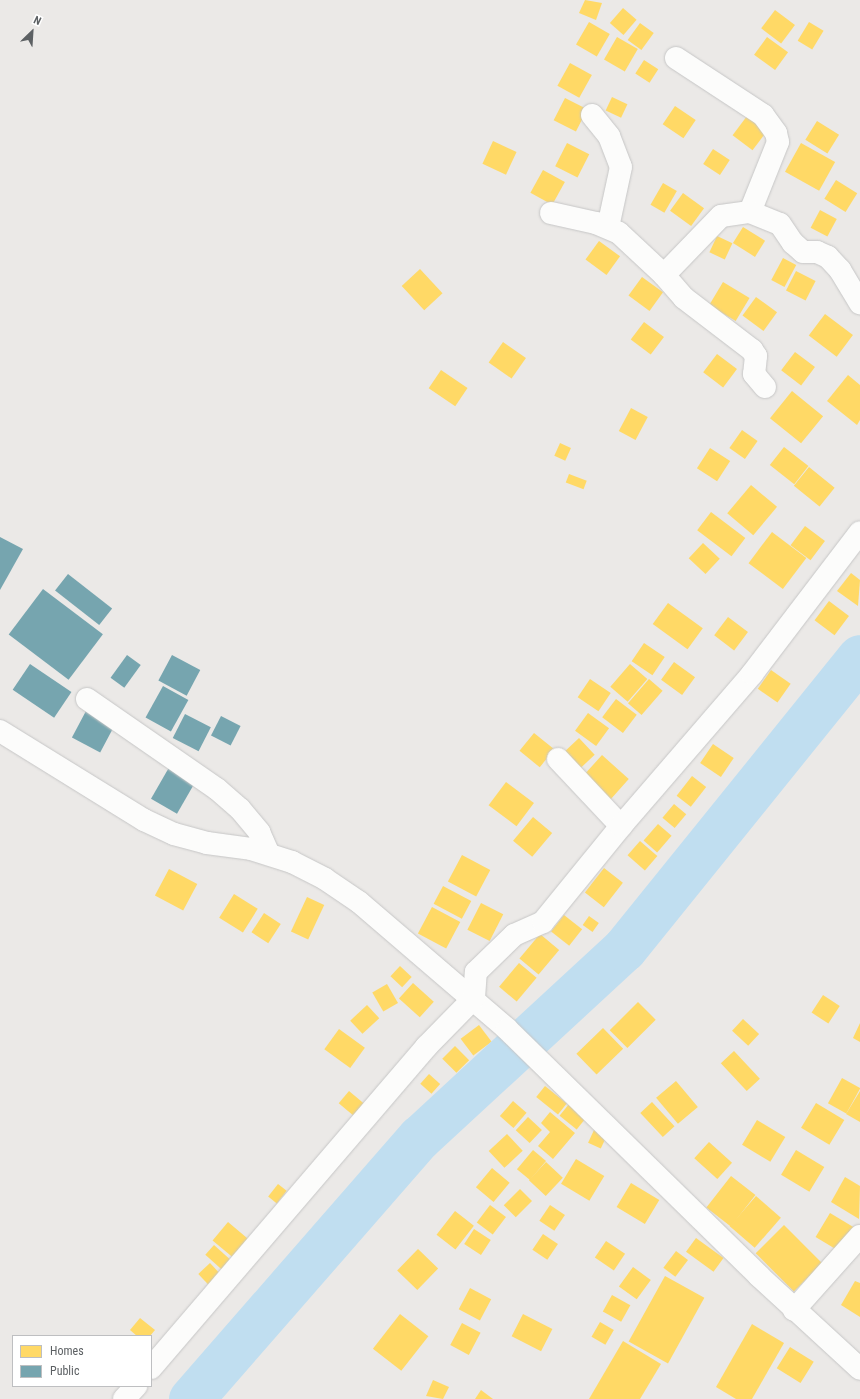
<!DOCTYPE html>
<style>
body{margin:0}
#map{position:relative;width:860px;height:1399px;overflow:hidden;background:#ebe9e7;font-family:"Roboto Condensed",sans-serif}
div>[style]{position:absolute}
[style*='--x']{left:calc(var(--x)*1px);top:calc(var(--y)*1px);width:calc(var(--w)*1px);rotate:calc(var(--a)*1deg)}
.homes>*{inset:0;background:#ffd966;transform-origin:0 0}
.public>*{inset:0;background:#76a5af;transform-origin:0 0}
.river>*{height:45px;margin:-22.5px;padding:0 22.5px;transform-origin:22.5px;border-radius:22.5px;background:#c0def0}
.roads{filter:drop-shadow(0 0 1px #c6c6c6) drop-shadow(0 0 1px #c6c6c6)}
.minor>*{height:22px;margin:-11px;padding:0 11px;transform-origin:11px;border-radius:11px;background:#fcfcfb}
span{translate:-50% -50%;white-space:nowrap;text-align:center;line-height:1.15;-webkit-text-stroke:4px #fff;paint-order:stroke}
.legend{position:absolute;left:12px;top:1335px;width:140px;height:52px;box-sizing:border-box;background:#fff;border:1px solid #bebfc1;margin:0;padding:5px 7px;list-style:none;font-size:12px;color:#5c6063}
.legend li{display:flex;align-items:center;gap:8px;height:20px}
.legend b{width:20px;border:1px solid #bebfc1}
.north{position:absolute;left:12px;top:12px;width:40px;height:40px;-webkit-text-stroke:3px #fff;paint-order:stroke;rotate:25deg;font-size:11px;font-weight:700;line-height:16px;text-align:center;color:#5c6063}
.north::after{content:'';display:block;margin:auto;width:14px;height:18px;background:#5c6063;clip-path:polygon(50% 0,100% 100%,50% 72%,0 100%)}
</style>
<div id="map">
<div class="homes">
<div style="clip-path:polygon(585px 0,602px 3px,596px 20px,579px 13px)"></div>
<div style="left:623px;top:8px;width:18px;height:20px;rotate:41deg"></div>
<div style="left:775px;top:10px;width:25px;height:23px;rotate:37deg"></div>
<div style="left:589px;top:22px;width:24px;height:26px;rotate:30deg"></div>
<div style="left:809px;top:22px;width:17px;height:22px;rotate:31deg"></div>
<div style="left:640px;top:23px;width:17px;height:21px;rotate:36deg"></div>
<div style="left:617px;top:37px;width:24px;height:26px;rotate:30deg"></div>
<div style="left:767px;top:37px;width:26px;height:22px;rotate:36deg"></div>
<div style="left:644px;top:60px;width:17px;height:16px;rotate:33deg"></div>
<div style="left:570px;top:63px;width:25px;height:26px;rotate:29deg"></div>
<div style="left:612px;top:97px;width:17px;height:15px;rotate:25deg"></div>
<div style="left:565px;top:98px;width:25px;height:25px;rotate:27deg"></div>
<div style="left:675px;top:106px;width:25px;height:22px;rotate:34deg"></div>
<div style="left:747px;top:116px;width:25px;height:24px;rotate:37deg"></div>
<div style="left:817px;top:121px;width:26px;height:22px;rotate:32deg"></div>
<div style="left:493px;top:141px;width:26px;height:25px;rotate:25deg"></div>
<div style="left:567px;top:143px;width:25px;height:26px;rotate:27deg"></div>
<div style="left:801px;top:143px;width:39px;height:33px;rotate:29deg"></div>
<div style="left:713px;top:149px;width:20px;height:18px;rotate:33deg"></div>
<div style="left:543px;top:170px;width:25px;height:26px;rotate:29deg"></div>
<div style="left:836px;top:180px;width:25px;height:22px;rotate:32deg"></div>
<div style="left:663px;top:183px;width:16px;height:25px;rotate:30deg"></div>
<div style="left:683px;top:193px;width:26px;height:22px;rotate:36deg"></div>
<div style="left:820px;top:210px;width:19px;height:20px;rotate:28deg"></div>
<div style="left:743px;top:227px;width:26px;height:19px;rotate:32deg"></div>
<div style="left:717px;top:236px;width:17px;height:18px;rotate:25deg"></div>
<div style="left:599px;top:241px;width:26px;height:23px;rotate:36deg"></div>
<div style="left:783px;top:258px;width:15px;height:25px;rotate:28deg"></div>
<div style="left:420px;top:269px;width:33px;height:25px;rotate:47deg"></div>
<div style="left:796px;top:271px;width:22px;height:22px;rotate:27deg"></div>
<div style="left:642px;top:277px;width:26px;height:23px;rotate:36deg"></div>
<div style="left:723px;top:282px;width:31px;height:27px;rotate:31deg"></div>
<div style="left:756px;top:297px;width:26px;height:23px;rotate:36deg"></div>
<div style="left:825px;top:314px;width:35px;height:27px;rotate:37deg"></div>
<div style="left:644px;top:322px;width:25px;height:22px;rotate:37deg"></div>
<div style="left:503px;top:342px;width:28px;height:25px;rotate:35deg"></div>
<div style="left:795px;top:352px;width:25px;height:23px;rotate:37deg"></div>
<div style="left:717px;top:354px;width:25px;height:23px;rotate:37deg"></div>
<div style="left:441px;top:370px;width:32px;height:22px;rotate:34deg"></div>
<div style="clip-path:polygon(848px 375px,860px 385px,860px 420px,857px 425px,827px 401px)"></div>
<div style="left:792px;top:391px;width:40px;height:35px;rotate:39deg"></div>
<div style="left:631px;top:408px;width:19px;height:26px;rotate:28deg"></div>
<div style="left:742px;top:430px;width:19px;height:22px;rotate:35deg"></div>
<div style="left:560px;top:443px;width:12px;height:14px;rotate:24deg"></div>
<div style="left:784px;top:447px;width:31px;height:23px;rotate:38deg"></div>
<div style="left:710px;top:448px;width:24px;height:24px;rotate:33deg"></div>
<div style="left:809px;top:467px;width:33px;height:24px;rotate:39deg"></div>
<div style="left:569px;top:474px;width:19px;height:9px;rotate:21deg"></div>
<div style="left:751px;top:485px;width:34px;height:37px;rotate:40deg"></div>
<div style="left:711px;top:512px;width:43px;height:23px;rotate:37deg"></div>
<div style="left:805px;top:526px;width:25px;height:24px;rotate:37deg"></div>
<div style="left:772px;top:532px;width:43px;height:39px;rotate:37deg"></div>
<div style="left:703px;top:543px;width:23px;height:21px;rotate:43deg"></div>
<div style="clip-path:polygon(851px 573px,860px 580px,858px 606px,837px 591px)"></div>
<div style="left:829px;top:601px;width:25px;height:24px;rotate:37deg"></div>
<div style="left:668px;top:603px;width:43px;height:26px;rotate:36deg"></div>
<div style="left:728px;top:617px;width:25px;height:23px;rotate:37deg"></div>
<div style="left:644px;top:643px;width:25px;height:22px;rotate:34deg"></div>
<div style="left:674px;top:662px;width:26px;height:22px;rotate:36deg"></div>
<div style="left:630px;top:664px;width:23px;height:30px;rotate:41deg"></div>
<div style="left:771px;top:670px;width:24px;height:23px;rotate:35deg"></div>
<div style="left:590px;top:679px;width:25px;height:22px;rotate:34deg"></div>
<div style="left:649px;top:679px;width:18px;height:32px;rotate:41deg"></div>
<div style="left:616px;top:699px;width:26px;height:23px;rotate:37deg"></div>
<div style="left:588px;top:713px;width:26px;height:22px;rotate:36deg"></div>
<div style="left:534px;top:733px;width:26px;height:23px;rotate:39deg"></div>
<div style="left:579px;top:738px;width:23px;height:20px;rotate:47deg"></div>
<div style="left:713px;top:744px;width:25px;height:23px;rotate:34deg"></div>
<div style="left:602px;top:755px;width:36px;height:28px;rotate:42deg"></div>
<div style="left:692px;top:776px;width:18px;height:25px;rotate:38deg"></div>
<div style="left:506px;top:782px;width:35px;height:29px;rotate:37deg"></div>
<div style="left:674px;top:804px;width:16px;height:18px;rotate:40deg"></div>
<div style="left:533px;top:817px;width:25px;height:31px;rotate:40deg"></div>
<div style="left:658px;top:824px;width:18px;height:22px;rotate:41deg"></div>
<div style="left:640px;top:841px;width:23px;height:19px;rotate:41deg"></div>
<div style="left:462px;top:855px;width:32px;height:30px;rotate:28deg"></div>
<div style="left:604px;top:868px;width:24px;height:31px;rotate:38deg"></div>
<div style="left:169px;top:869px;width:32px;height:30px;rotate:28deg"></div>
<div style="left:443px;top:886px;width:32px;height:20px;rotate:28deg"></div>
<div style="left:234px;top:894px;width:28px;height:28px;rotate:32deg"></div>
<div style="left:307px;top:897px;width:19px;height:38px;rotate:25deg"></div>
<div style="left:481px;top:903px;width:25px;height:30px;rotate:27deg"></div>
<div style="left:432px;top:907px;width:32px;height:30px;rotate:28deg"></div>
<div style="left:264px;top:913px;width:20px;height:23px;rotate:33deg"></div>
<div style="left:564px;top:915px;width:23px;height:21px;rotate:38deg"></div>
<div style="left:589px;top:916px;width:12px;height:11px;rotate:35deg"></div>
<div style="left:540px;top:934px;width:25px;height:32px;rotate:40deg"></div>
<div style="left:519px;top:963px;width:23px;height:31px;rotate:40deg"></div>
<div style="left:400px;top:966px;width:16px;height:14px;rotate:43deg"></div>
<div style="left:413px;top:983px;width:28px;height:21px;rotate:42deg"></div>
<div style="left:387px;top:984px;width:22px;height:17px;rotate:60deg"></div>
<div style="left:823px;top:995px;width:20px;height:21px;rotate:33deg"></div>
<div style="left:638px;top:1002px;width:25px;height:40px;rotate:45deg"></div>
<div style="left:367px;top:1005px;width:18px;height:23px;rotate:47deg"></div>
<div style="left:743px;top:1019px;width:22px;height:16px;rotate:43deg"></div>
<div style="clip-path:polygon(860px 1023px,860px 1042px,853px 1038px)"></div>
<div style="left:479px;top:1025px;width:21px;height:23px;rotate:53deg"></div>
<div style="left:603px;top:1028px;width:29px;height:37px;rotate:46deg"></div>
<div style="left:339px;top:1029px;width:32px;height:25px;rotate:36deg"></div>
<div style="left:455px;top:1046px;width:20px;height:18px;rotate:45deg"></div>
<div style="left:734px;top:1051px;width:38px;height:18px;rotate:47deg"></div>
<div style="left:429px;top:1074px;width:15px;height:13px;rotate:42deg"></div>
<div style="left:842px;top:1078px;width:21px;height:29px;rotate:29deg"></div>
<div style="left:676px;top:1081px;width:34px;height:26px;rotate:50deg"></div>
<div style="left:545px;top:1086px;width:28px;height:14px;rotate:39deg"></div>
<div style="left:349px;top:1091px;width:23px;height:16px;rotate:40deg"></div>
<div style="clip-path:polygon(860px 1091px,860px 1122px,846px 1114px)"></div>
<div style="left:513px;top:1101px;width:18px;height:20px;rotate:41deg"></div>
<div style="left:652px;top:1102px;width:33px;height:16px;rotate:47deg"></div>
<div style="left:816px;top:1103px;width:33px;height:29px;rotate:31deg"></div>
<div style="left:569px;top:1104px;width:22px;height:15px;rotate:39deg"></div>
<div style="clip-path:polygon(550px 1112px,575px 1133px,553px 1159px,538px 1146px,550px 1132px,541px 1123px)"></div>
<div style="left:528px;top:1117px;width:19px;height:18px;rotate:43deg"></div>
<div style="left:757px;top:1120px;width:33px;height:29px;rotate:31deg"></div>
<div style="left:594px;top:1130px;width:14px;height:14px;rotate:25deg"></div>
<div style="left:507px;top:1134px;width:23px;height:25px;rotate:47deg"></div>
<div style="left:709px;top:1142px;width:31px;height:22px;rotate:42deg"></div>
<div style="left:533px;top:1150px;width:17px;height:25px;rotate:40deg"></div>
<div style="left:796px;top:1150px;width:33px;height:29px;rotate:31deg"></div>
<div style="left:576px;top:1159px;width:33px;height:29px;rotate:31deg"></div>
<div style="left:546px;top:1162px;width:23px;height:25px;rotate:43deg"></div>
<div style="left:492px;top:1168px;width:23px;height:25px;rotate:40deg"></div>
<div style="left:731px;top:1176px;width:31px;height:40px;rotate:38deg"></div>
<div style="clip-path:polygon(845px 1177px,860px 1186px,859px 1219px,831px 1202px)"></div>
<div style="left:631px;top:1183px;width:33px;height:28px;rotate:31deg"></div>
<div style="left:278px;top:1184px;width:11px;height:16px;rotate:38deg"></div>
<div style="left:520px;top:1189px;width:17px;height:23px;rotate:45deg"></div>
<div style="left:756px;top:1196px;width:33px;height:40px;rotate:41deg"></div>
<div style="left:490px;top:1205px;width:20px;height:22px;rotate:37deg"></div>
<div style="left:550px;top:1205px;width:18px;height:19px;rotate:34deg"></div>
<div style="left:455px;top:1211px;width:24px;height:30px;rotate:38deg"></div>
<div style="left:830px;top:1213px;width:33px;height:28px;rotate:31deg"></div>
<div style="left:228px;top:1222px;width:31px;height:24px;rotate:40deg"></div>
<div style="left:784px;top:1225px;width:54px;height:40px;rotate:45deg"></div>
<div style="left:474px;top:1229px;width:20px;height:18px;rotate:33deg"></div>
<div style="left:543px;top:1234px;width:18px;height:19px;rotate:34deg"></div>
<div style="left:696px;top:1238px;width:34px;height:17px;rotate:36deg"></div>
<div style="left:606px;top:1241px;width:23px;height:20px;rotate:34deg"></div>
<div style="left:214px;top:1245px;width:24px;height:13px;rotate:42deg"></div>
<div style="left:418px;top:1249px;width:28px;height:30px;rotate:44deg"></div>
<div style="left:676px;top:1251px;width:15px;height:21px;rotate:37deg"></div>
<div style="left:210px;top:1263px;width:18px;height:16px;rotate:47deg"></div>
<div style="left:633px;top:1267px;width:22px;height:24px;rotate:36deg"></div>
<div style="left:665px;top:1276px;width:45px;height:75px;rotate:29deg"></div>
<div style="clip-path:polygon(855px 1281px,860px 1283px,860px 1317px,841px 1305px)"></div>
<div style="left:470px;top:1288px;width:24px;height:24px;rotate:28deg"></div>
<div style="left:612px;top:1295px;width:21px;height:19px;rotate:29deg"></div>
<div style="left:400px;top:1314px;width:36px;height:44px;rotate:38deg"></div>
<div style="left:523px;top:1314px;width:33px;height:25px;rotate:27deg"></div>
<div style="clip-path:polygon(140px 1318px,155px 1330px,150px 1336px,137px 1336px,130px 1330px)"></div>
<div style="left:600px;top:1322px;width:16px;height:17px;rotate:30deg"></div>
<div style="left:462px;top:1323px;width:21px;height:25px;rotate:28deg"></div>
<div style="clip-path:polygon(752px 1324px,784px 1343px,752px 1399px,736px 1399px,716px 1387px)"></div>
<div style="clip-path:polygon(623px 1341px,661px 1364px,640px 1399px,589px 1399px)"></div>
<div style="left:790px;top:1347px;width:28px;height:25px;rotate:32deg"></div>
<div style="clip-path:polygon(433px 1380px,449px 1387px,443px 1399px,426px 1396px)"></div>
<div style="clip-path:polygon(481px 1390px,493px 1399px,475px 1399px)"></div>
</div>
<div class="public">
<div style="clip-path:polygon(0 537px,23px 549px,0 590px)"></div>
<div style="left:68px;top:574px;width:56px;height:21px;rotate:38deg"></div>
<div style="left:43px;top:589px;width:75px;height:57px;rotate:37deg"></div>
<div style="left:127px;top:655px;width:17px;height:28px;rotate:36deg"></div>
<div style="left:172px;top:655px;width:32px;height:29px;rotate:28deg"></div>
<div style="left:30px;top:664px;width:50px;height:31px;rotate:34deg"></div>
<div style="left:163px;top:686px;width:29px;height:36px;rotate:29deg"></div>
<div style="left:86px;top:711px;width:32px;height:30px;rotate:28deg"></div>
<div style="left:185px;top:714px;width:29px;height:27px;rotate:27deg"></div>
<div style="left:221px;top:716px;width:22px;height:22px;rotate:27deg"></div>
<div style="left:171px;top:764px;width:30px;height:40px;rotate:30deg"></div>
</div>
<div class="river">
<div style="--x:191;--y:1399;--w:347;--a:-48.9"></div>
<div style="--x:419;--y:1138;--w:279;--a:-42.7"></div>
<div style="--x:624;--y:949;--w:375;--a:-51.1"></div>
</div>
<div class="roads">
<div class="minor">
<div style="--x:676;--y:58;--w:104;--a:33.2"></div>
<div style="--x:763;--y:115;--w:22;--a:54"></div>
<div style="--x:776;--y:133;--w:9;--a:77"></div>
<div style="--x:778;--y:142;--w:75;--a:111.8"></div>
<div style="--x:592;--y:115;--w:27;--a:51"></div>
<div style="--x:609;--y:136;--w:33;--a:69"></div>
<div style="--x:621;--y:167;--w:61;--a:102.2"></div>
<div style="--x:551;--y:213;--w:46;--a:12.5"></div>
<div style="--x:596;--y:223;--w:25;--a:23"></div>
<div style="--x:619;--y:233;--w:62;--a:43"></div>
<div style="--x:664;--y:275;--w:30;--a:49"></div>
<div style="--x:684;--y:298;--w:86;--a:37.4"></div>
<div style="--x:752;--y:350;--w:7;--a:56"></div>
<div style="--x:756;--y:356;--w:18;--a:96"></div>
<div style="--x:754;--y:374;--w:17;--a:50"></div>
<div style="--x:664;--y:275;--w:82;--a:-46"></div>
<div style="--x:721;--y:216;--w:29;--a:-8"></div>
<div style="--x:750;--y:212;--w:32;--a:22"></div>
<div style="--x:780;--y:224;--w:23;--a:56"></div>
<div style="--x:793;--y:243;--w:13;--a:42"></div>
<div style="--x:803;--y:252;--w:14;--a:0"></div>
<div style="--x:817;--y:252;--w:12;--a:24"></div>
<div style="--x:828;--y:257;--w:18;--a:47"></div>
<div style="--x:840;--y:270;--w:39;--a:59"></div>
<div style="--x:87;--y:699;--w:158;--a:34.7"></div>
<div style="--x:217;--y:789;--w:30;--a:41"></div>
<div style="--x:240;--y:809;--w:30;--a:50"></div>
<div style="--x:259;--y:832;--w:24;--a:66"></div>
<div style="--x:0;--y:731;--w:169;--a:31.7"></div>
<div style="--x:144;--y:820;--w:33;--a:25"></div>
<div style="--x:174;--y:834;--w:34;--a:15"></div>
<div style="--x:207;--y:843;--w:44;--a:7.8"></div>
<div style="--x:251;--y:849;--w:43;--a:17.6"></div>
<div style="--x:292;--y:862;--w:37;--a:27"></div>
<div style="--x:325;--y:879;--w:41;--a:34.1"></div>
<div style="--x:359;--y:902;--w:195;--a:40.6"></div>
<div style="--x:507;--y:1029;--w:353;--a:44.4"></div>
<div style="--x:759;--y:1276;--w:137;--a:42.6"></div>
<div style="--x:558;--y:759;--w:92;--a:46.8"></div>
<div style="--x:794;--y:1310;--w:99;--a:-48.3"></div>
<div style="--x:151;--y:1368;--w:423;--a:-49.4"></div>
<div style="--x:426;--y:1047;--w:69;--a:-45.6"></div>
<div style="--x:474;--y:998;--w:26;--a:-86"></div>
<div style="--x:476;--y:972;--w:53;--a:-44.2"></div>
<div style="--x:514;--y:935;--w:32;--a:-24"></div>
<div style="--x:543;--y:922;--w:124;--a:-50.9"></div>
<div style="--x:621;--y:826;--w:201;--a:-49.2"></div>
<div style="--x:752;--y:674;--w:178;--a:-52.7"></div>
<div style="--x:124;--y:1399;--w:18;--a:-47"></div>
</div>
</div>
<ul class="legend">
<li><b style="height:11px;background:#ffd966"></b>Homes</li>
<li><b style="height:11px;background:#76a5af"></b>Public</li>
</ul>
<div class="north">N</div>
</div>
